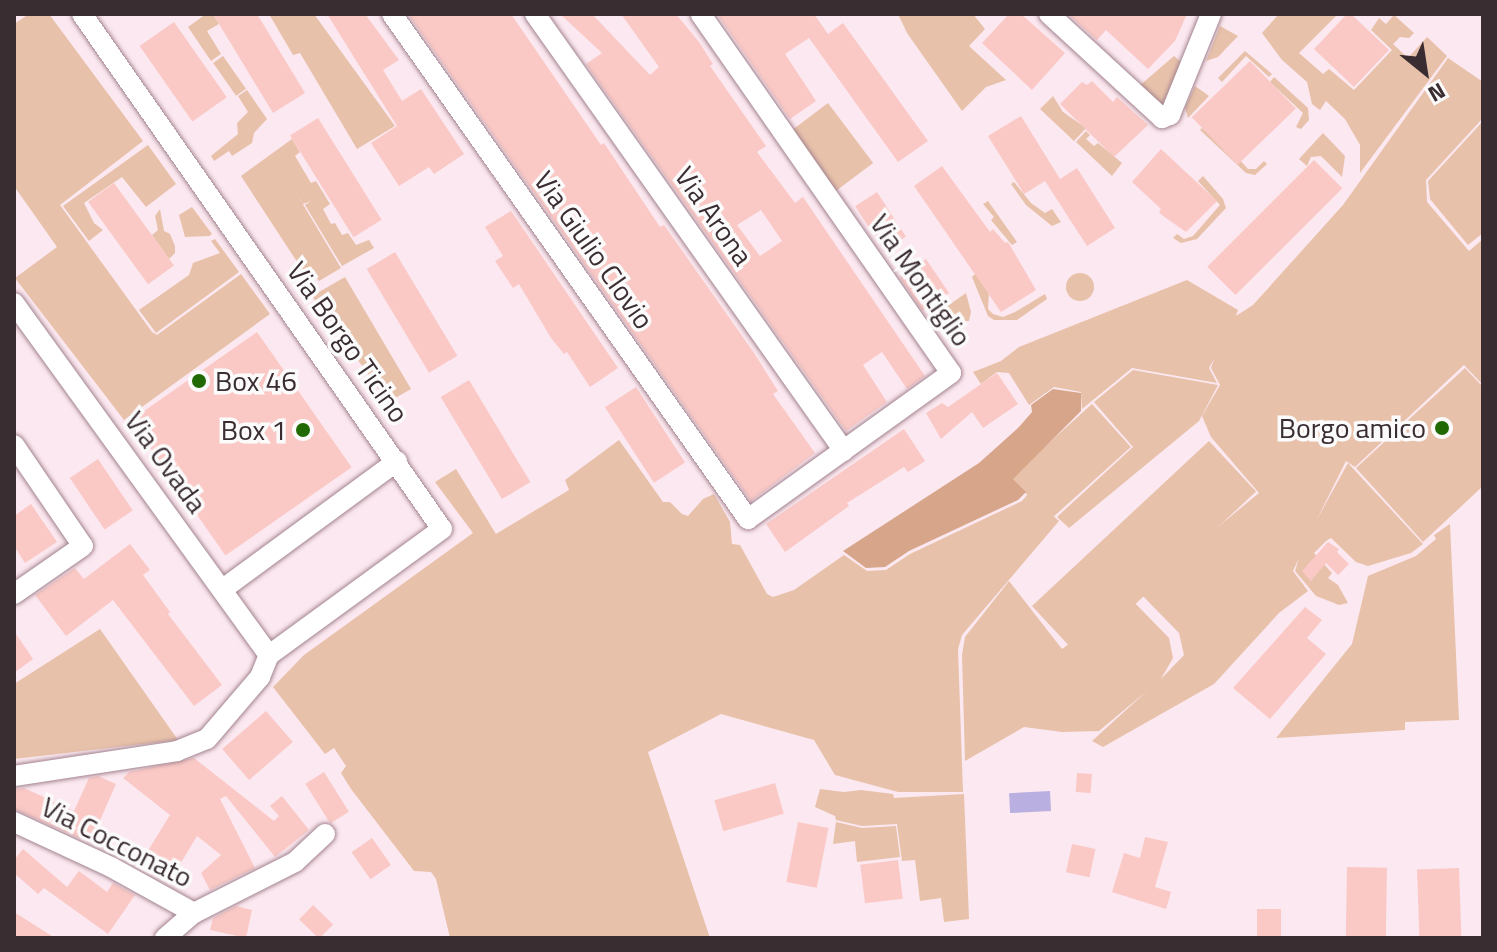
<!DOCTYPE html>
<style>
body{margin:0}
#map{position:relative;width:1497px;height:952px;overflow:hidden;background:#fce8f0;font-family:"Titillium Web",sans-serif}
div>[style]{position:absolute}
[style*='--x']{left:calc(var(--x)*1px);top:calc(var(--y)*1px);width:calc(var(--w)*1px);rotate:calc(var(--a)*1deg)}
.green>*{inset:0;background:#e8c1aa;transform-origin:0 0}
.round{border-radius:50%}
.forest>*{inset:0;background:#d7a68a}
.water>*{inset:0;background:#b9b0e1;transform-origin:0 0}
.building>*{inset:0;background:#fac9c6;transform-origin:0 0}
.roads{filter:drop-shadow(0 0 2px #a2838f) drop-shadow(0 0 2px #a2838f)}
.minor>*{height:20px;margin:-10px;padding:0 10px;transform-origin:10px;border-radius:10px;background:#fff}
.dots>*{width:22px;height:22px;translate:-50% -50%;box-sizing:border-box;border:4px solid #fbfbfb;border-radius:50%}
span{translate:-50% -50%;white-space:nowrap;text-align:center;line-height:1.15;-webkit-text-stroke:7px #fbfbfb;paint-order:stroke}
.street-label{font-size:28px;color:#3a2d32}
.poi-label{font-size:28px;color:#3a2d32}
.left{translate:0 -50%;text-align:left}
.right{translate:-100% -50%;text-align:right}
.frame{position:absolute;inset:0;border:16px solid #3a2d32;pointer-events:none}
.north{position:absolute;left:1385px;top:32px;width:80px;height:80px;-webkit-text-stroke:6px #fbfbfb;paint-order:stroke;rotate:150deg;font-size:22px;font-weight:700;line-height:32px;text-align:center;color:#3a2d32}
.north::after{content:'';display:block;margin:auto;width:28px;height:36px;background:#3a2d32;clip-path:polygon(50% 0,100% 100%,50% 72%,0 100%)}
</style>
<div id="map">
<div class="green">
<div style="clip-path:polygon(29px 14px,49px 14px,143px 141px,60px 205px,152px 332px,157px 335px,241px 274px,270px 314px,124px 420px,15px 278px,57px 247px,14px 186px,14px 24px)"></div>
<div style="clip-path:polygon(206px 14px,213px 14px,219px 24px,207px 31px,221px 54px,211px 61px,188px 27px)"></div>
<div style="clip-path:polygon(269px 14px,314px 14px,395px 126px,357px 149px,300px 53px,293px 55px)"></div>
<div style="clip-path:polygon(898px 14px,973px 14px,985px 29px,969px 46px,1006px 80px,986px 87px,962px 111px,907px 33px)"></div>
<div style="clip-path:polygon(1279px 14px,1338px 14px,1299px 53px,1323px 74px,1329px 69px,1354px 90px,1392px 50px,1371px 30px,1379px 18px,1386px 24px,1394px 15px,1414px 33px,1409px 38px,1400px 37px,1393px 44px,1408px 58px,1427px 37px,1447px 56px,1360px 173px,1360px 145px,1345px 119px,1326px 101px,1320px 110px,1312px 104px,1307px 82px,1282px 60px,1262px 33px)"></div>
<div style="clip-path:polygon(1220px 26px,1238px 36px,1218px 57px,1206px 61px)"></div>
<div style="clip-path:polygon(1245px 51px,1272px 74px,1269px 77px,1246px 56px,1222px 82px,1218px 78px)"></div>
<div style="left:223px;top:56px;width:40px;height:12px;rotate:55deg"></div>
<div style="clip-path:polygon(1174px 56px,1182px 63px,1163px 109px,1138px 87px)"></div>
<div style="clip-path:polygon(1448px 58px,1483px 82px,1483px 118px,1426px 180px,1427px 202px,1469px 251px,1483px 239px,1483px 385px,1464px 365px,1355px 467px,1346px 461px,1316px 521px,1348px 463px,1423px 544px,1411px 553px,1368px 566px,1356px 562px,1331px 538px,1326px 541px,1314px 553px,1332px 573px,1328px 578px,1338px 585px,1348px 603px,1339px 605px,1316px 596px,1295px 571px,1299px 558px,1293px 571px,1308px 591px,1279px 613px,1214px 684px,1103px 747px,1092px 741px,1148px 690px,1099px 731px,1062px 732px,1024px 727px,965px 761px,962px 655px,965px 637px,1009px 581px,1062px 649px,1131px 599px,1169px 638px,1173px 658px,1161px 679px,1184px 655px,1179px 633px,1139px 592px,1259px 493px,1211px 437px,1202px 416px,1220px 385px,1211px 368px,1214px 359px,1209px 368px,1217px 383px,1132px 368px,1082px 409px,1081px 392px,1054px 387px,1029px 405px,1009px 373px,997px 372px,981px 384px,973px 372px,1001px 361px,1019px 347px,1187px 280px,1238px 310px,1236px 316px,1253px 305px,1343px 205px)"></div>
<div style="clip-path:polygon(1274px 77px,1308px 108px,1309px 120px,1301px 129px,1296px 127px,1303px 113px,1270px 82px)"></div>
<div style="clip-path:polygon(1195px 86px,1209px 96px,1188px 118px,1185px 108px)"></div>
<div style="clip-path:polygon(247px 90px,267px 119px,254px 133px,252px 143px,232px 156px,229px 151px,214px 161px,211px 156px,238px 134px,237px 123px,248px 112px,238px 96px)"></div>
<div style="clip-path:polygon(1053px 96px,1063px 112px,1086px 128px,1074px 141px,1040px 109px)"></div>
<div style="left:828px;top:103px;width:75px;height:48px;rotate:53deg"></div>
<div style="clip-path:polygon(1483px 121px,1483px 233px,1468px 245px,1430px 199px,1428px 181px)"></div>
<div style="clip-path:polygon(1202px 128px,1215px 139px,1218px 136px,1248px 169px,1256px 169px,1264px 161px,1267px 164px,1255px 175px,1246px 173px,1200px 130px)"></div>
<div style="clip-path:polygon(1086px 131px,1090px 135px,1086px 139px,1094px 146px,1098px 143px,1122px 163px,1112px 176px,1076px 142px)"></div>
<div style="clip-path:polygon(1323px 133px,1345px 156px,1342px 177px,1321px 156px,1311px 157px,1307px 166px,1299px 159px)"></div>
<div style="clip-path:polygon(292px 139px,300px 152px,295px 156px,311px 183px,316px 181px,330px 204px,323px 209px,331px 224px,335px 223px,342px 235px,348px 233px,356px 245px,369px 240px,374px 248px,342px 266px,305px 205px,311px 201px,303px 204px,295px 191px,341px 268px,319px 281px,312px 271px,305px 274px,241px 176px)"></div>
<div style="clip-path:polygon(148px 145px,176px 184px,146px 207px,122px 177px,84px 203px,94px 223px,103px 230px,89px 241px,63px 206px)"></div>
<div style="clip-path:polygon(1203px 176px,1223px 199px,1226px 208px,1197px 239px,1181px 243px,1173px 238px,1177px 234px,1184px 239px,1193px 236px,1220px 205px,1198px 181px)"></div>
<div style="clip-path:polygon(1014px 182px,1031px 203px,1045px 213px,1052px 209px,1061px 222px,1052px 226px,1026px 205px,1011px 184px)"></div>
<div style="clip-path:polygon(988px 201px,1017px 242px,1012px 245px,991px 220px,994px 217px,983px 204px)"></div>
<div style="clip-path:polygon(192px 207px,212px 234px,209px 236px,185px 237px,179px 215px)"></div>
<div style="clip-path:polygon(160px 209px,164px 231px,170px 234px,175px 246px,175px 253px,169px 259px,152px 235px,158px 230px,155px 216px)"></div>
<div style="clip-path:polygon(215px 239px,239px 272px,156px 333px,139px 310px,189px 275px,193px 263px,220px 253px,211px 241px)"></div>
<div class="round" style="left:1066px;top:273px;width:28px;height:28px"></div>
<div style="clip-path:polygon(976px 273px,989px 292px,988px 309px,993px 314px,1003px 317px,1015px 312px,1045px 294px,1047px 299px,1017px 320px,994px 320px,988px 316px,972px 277px)"></div>
<div style="clip-path:polygon(345px 277px,411px 389px,388px 402px,312px 296px)"></div>
<div style="clip-path:polygon(966px 293px,971px 312px,969px 321px,926px 321px)"></div>
<div style="clip-path:polygon(1465px 368px,1483px 387px,1483px 486px,1423px 542px,1356px 468px)"></div>
<div style="clip-path:polygon(1133px 370px,1218px 385px,1199px 421px,1069px 528px,1057px 517px,1133px 447px,1094px 402px)"></div>
<div style="left:1092px;top:404px;width:58px;height:109px;rotate:48deg"></div>
<div style="clip-path:polygon(619px 440px,663px 502px,670px 502px,682px 514px,688px 516px,703px 499px,714px 494px,730px 522px,732px 544px,740px 545px,767px 594px,773px 597px,794px 590px,844px 555px,867px 571px,886px 570px,910px 554px,1022px 501px,1028px 494px,1059px 521px,962px 635px,958px 649px,963px 792px,898px 792px,835px 775px,814px 740px,721px 714px,648px 752px,710px 938px,450px 938px,436px 879px,431px 872px,414px 871px,351px 789px,341px 773px,346px 766px,334px 748px,325px 754px,273px 687px,304px 655px,473px 533px,435px 482px,456px 469px,496px 534px,569px 490px,565px 480px)"></div>
<div style="left:1209px;top:441px;width:69px;height:242px;rotate:47deg"></div>
<div style="clip-path:polygon(1450px 524px,1459px 720px,1405px 722px,1405px 730px,1276px 738px,1352px 644px,1368px 576px,1416px 556px,1436px 539px,1434px 535px)"></div>
<div style="clip-path:polygon(100px 629px,178px 740px,14px 759px,14px 684px)"></div>
<div style="clip-path:polygon(820px 789px,844px 792px,861px 790px,893px 794px,894px 798px,964px 794px,969px 919px,944px 922px,941px 898px,920px 901px,915px 860px,902px 861px,897px 824px,862px 826px,836px 820px,835px 816px,815px 807px)"></div>
<div style="clip-path:polygon(836px 822px,862px 828px,896px 826px,900px 857px,857px 862px,855px 841px,833px 844px)"></div>
</div>
<div class="forest">
<div style="clip-path:polygon(1053px 389px,1081px 393px,1081px 411px,1013px 479px,1026px 492px,1018px 500px,909px 551px,885px 567px,866px 568px,843px 551px,979px 463px,1019px 427px,1032px 412px,1031px 405px)"></div>
</div>
<div class="water">
<div style="left:1050px;top:791px;width:20px;height:41px;rotate:87deg"></div>
</div>
<div class="building">
<div style="clip-path:polygon(213px 14px,257px 14px,305px 93px,273px 113px)"></div>
<div style="clip-path:polygon(327px 14px,365px 14px,399px 60px,383px 70px,402px 101px,421px 89px,464px 154px,434px 174px,429px 167px,399px 186px,371px 143px,397px 126px)"></div>
<div style="clip-path:polygon(408px 14px,511px 14px,601px 145px,604px 143px,660px 227px,664px 225px,754px 353px,778px 391px,773px 394px,815px 453px,751px 501px)"></div>
<div style="clip-path:polygon(evenodd,560px 14px,592px 14px,650px 75px,659px 67px,621px 14px,676px 14px,699px 42px,713px 64px,710px 66px,766px 146px,757px 152px,795px 203px,803px 197px,925px 376px,907px 389px,882px 352px,863px 365px,887px 402px,846px 431px,586px 64px,602px 53px,560px 14px,761px 210px,782px 241px,760px 256px,737px 225px,761px 210px)"></div>
<div style="clip-path:polygon(717px 14px,814px 14px,828px 34px,843px 23px,928px 141px,898px 162px,809px 38px,785px 54px,816px 101px,790px 119px)"></div>
<div style="clip-path:polygon(1009px 14px,1021px 14px,1065px 53px,1032px 90px,982px 43px)"></div>
<div style="clip-path:polygon(1068px 14px,1187px 14px,1175px 41px,1148px 69px,1106px 30px,1097px 40px)"></div>
<div style="clip-path:polygon(1347px 14px,1351px 14px,1389px 50px,1354px 87px,1314px 49px)"></div>
<div style="left:174px;top:22px;width:92px;height:42px;rotate:55deg"></div>
<div style="left:1250px;top:61px;width:66px;height:81px;rotate:46deg"></div>
<div style="clip-path:polygon(1092px 81px,1113px 102px,1117px 97px,1148px 125px,1114px 157px,1060px 104px,1082px 82px,1087px 85px)"></div>
<div style="clip-path:polygon(1021px 116px,1060px 179px,1077px 168px,1115px 228px,1087px 246px,1045px 181px,1024px 194px,988px 136px)"></div>
<div style="left:318px;top:118px;width:120px;height:33px;rotate:58deg"></div>
<div style="clip-path:polygon(1161px 149px,1217px 201px,1186px 232px,1159px 213px,1161px 209px,1132px 182px)"></div>
<div style="left:1314px;top:160px;width:40px;height:151px;rotate:45deg"></div>
<div style="clip-path:polygon(942px 166px,990px 232px,993px 229px,1005px 243px,1008px 242px,1036px 290px,1001px 312px,914px 186px)"></div>
<div style="left:114px;top:183px;width:102px;height:32px;rotate:54deg"></div>
<div style="left:877px;top:192px;width:53px;height:26px;rotate:57deg"></div>
<div style="clip-path:polygon(511px 211px,618px 368px,590px 387px,567px 352px,564px 354px,551px 338px,519px 284px,513px 288px,495px 261px,503px 256px,485px 227px)"></div>
<div style="left:395px;top:252px;width:121px;height:33px;rotate:59deg"></div>
<div style="left:926px;top:259px;width:41px;height:32px;rotate:56deg"></div>
<div style="left:257px;top:332px;width:165px;height:154px;rotate:55deg"></div>
<div style="clip-path:polygon(997px 373px,1018px 404px,983px 428px,972px 412px,941px 439px,926px 413px,942px 403px,948px 407px)"></div>
<div style="left:469px;top:380px;width:119px;height:33px;rotate:59deg"></div>
<div style="left:636px;top:387px;width:90px;height:37px;rotate:57deg"></div>
<div style="clip-path:polygon(904px 429px,925px 461px,908px 472px,904px 467px,847px 503px,849px 506px,785px 552px,766px 524px)"></div>
<div style="left:98px;top:459px;width:62px;height:34px;rotate:56deg"></div>
<div style="clip-path:polygon(31px 504px,57px 542px,25px 563px,14px 546px,14px 516px)"></div>
<div style="clip-path:polygon(1328px 542px,1339px 549px,1337px 552px,1349px 564px,1338px 575px,1326px 563px,1311px 581px,1302px 571px)"></div>
<div style="clip-path:polygon(130px 544px,150px 570px,143px 575px,170px 612px,168px 614px,222px 685px,194px 706px,113px 600px,66px 636px,35px 595px,75px 568px,84px 579px)"></div>
<div style="clip-path:polygon(1305px 607px,1322px 620px,1307px 638px,1326px 654px,1270px 719px,1233px 688px)"></div>
<div style="clip-path:polygon(14px 631px,33px 659px,14px 673px)"></div>
<div style="left:266px;top:711px;width:41px;height:58px;rotate:49deg"></div>
<div style="clip-path:polygon(194px 758px,274px 821px,279px 816px,270px 806px,282px 796px,309px 830px,275px 857px,226px 796px,220px 799px,255px 868px,210px 890px,201px 873px,221px 855px,197px 836px,179px 866px,175px 864px,167px 876px,159px 871px,156px 877px,138px 867px,170px 815px,123px 778px,129px 772px)"></div>
<div style="left:324px;top:772px;width:47px;height:22px;rotate:58deg"></div>
<div style="left:1077px;top:773px;width:15px;height:19px;rotate:4deg"></div>
<div style="clip-path:polygon(98px 776px,116px 784px,90px 843px,14px 809px,14px 789px,24px 788px,74px 811px,89px 778px)"></div>
<div style="left:775px;top:783px;width:32px;height:63px;rotate:74deg"></div>
<div style="left:798px;top:822px;width:31px;height:61px;rotate:11deg"></div>
<div style="clip-path:polygon(1145px 837px,1168px 842px,1155px 887px,1171px 892px,1166px 909px,1112px 892px,1124px 853px,1140px 858px)"></div>
<div style="left:372px;top:838px;width:33px;height:25px;rotate:55deg"></div>
<div style="left:1072px;top:844px;width:24px;height:29px;rotate:12deg"></div>
<div style="clip-path:polygon(23px 849px,67px 887px,79px 871px,107px 892px,113px 883px,135px 895px,108px 934px,44px 888px,38px 894px,14px 873px,14px 860px)"></div>
<div style="left:898px;top:860px;width:39px;height:38px;rotate:83deg"></div>
<div style="left:1347px;top:867px;width:40px;height:71px;rotate:1deg"></div>
<div style="left:1459px;top:868px;width:70px;height:42px;rotate:88deg"></div>
<div style="left:313px;top:905px;width:28px;height:20px;rotate:44deg"></div>
<div style="clip-path:polygon(236px 906px,252px 910px,246px 938px,210px 930px,213px 918px)"></div>
<div style="left:1257px;top:909px;width:24px;height:29px"></div>
<div style="clip-path:polygon(14px 912px,55px 938px,14px 938px)"></div>
</div>
<div class="roads">
<div class="minor">
<div style="--x:82;--y:14;--w:628;--a:55.05"></div>
<div style="--x:442;--y:529;--w:214;--a:143.9"></div>
<div style="--x:392;--y:14;--w:618;--a:54.82"></div>
<div style="--x:748;--y:519;--w:250;--a:-35.7"></div>
<div style="--x:951;--y:373;--w:437;--a:-124.9"></div>
<div style="--x:535;--y:14;--w:535;--a:54.74"></div>
<div style="--x:1049;--y:14;--w:154;--a:42.6"></div>
<div style="--x:1162;--y:118;--w:9;--a:-21"></div>
<div style="--x:1170;--y:115;--w:109;--a:-67.9"></div>
<div style="--x:14;--y:303;--w:435;--a:54.1"></div>
<div style="--x:14;--y:445;--w:122;--a:55.7"></div>
<div style="--x:83;--y:546;--w:84;--a:145.2"></div>
<div style="--x:223;--y:589;--w:216;--a:-36.3"></div>
<div style="--x:14;--y:776;--w:165;--a:-8.7"></div>
<div style="--x:177;--y:751;--w:32;--a:-22"></div>
<div style="--x:207;--y:739;--w:82;--a:-49.5"></div>
<div style="--x:260;--y:677;--w:24;--a:-68"></div>
<div style="--x:14;--y:822;--w:107;--a:24.9"></div>
<div style="--x:111;--y:867;--w:95;--a:29"></div>
<div style="--x:165;--y:938;--w:38;--a:-41"></div>
<div style="--x:194;--y:913;--w:113;--a:-26.8"></div>
<div style="--x:295;--y:862;--w:41;--a:-43"></div>
</div>
</div>
<div class="dots">
<div style="left:199px;top:381px;background:#206903"></div>
<div style="left:1442px;top:428px;background:#206903"></div>
<div style="left:303px;top:430px;background:#206903"></div>
</div>
<div class="street-label">
<span style="left:714px;top:216px;rotate:55deg">Via Arona</span>
<span style="left:594px;top:250px;rotate:55deg">Via Giulio Clovio</span>
<span style="left:921px;top:280px;rotate:55deg">Via Montiglio</span>
<span style="left:348px;top:342px;rotate:55deg">Via Borgo Ticino</span>
<span style="left:166px;top:462px;rotate:54deg">Via Ovada</span>
<span style="left:117px;top:842px;rotate:27deg">Via Cocconato</span>
</div>
<div class="poi-label">
<span class="left" style="left:215px;top:381px">Box 46</span>
<span class="right" style="left:1426px;top:428px">Borgo amico</span>
<span class="right" style="left:287px;top:430px">Box 1</span>
</div>
<div class="frame"></div>
<div class="north">N</div>
</div>
